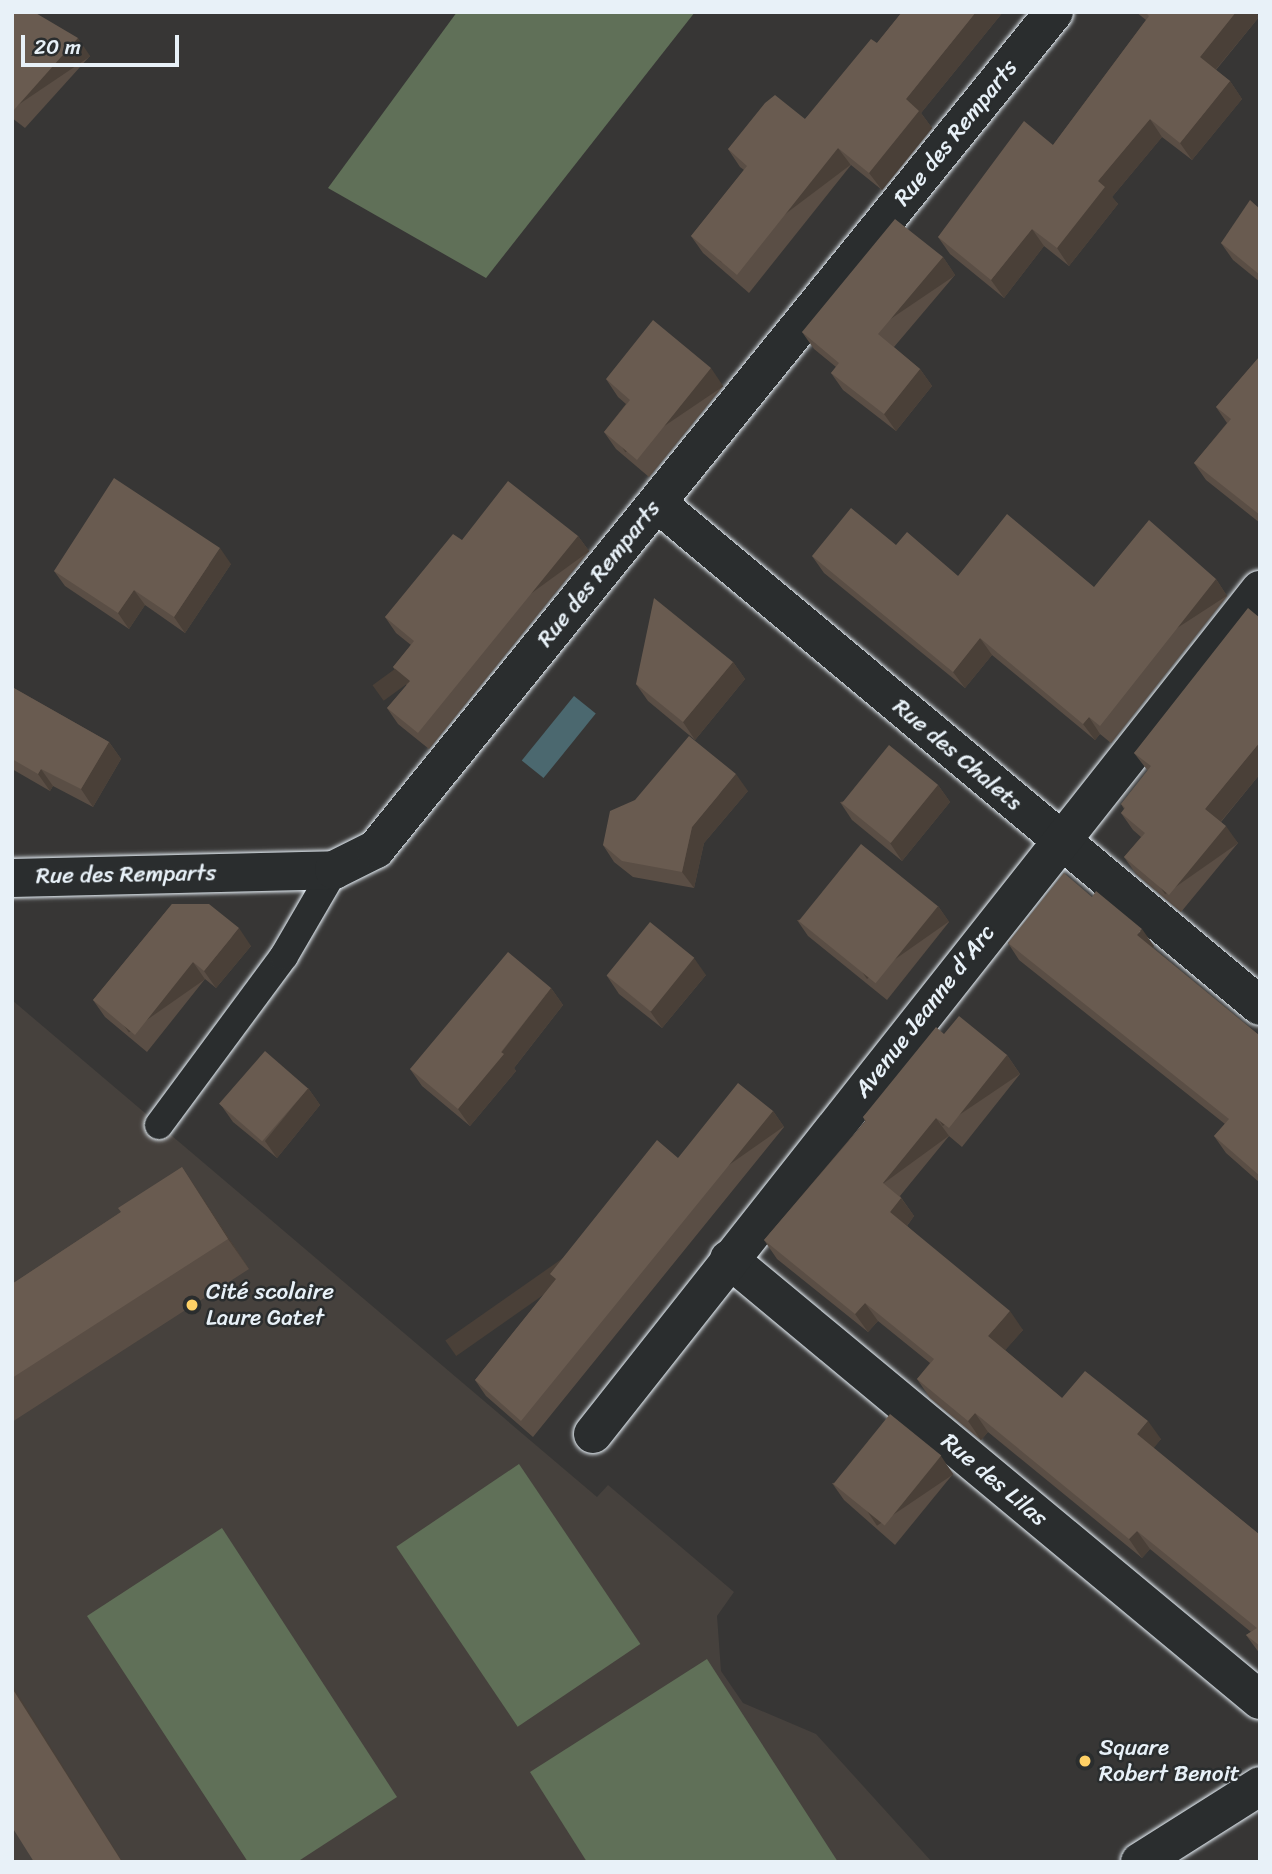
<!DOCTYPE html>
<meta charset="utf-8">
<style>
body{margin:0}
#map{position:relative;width:1272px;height:1874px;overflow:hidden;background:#373635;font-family:Sriracha,sans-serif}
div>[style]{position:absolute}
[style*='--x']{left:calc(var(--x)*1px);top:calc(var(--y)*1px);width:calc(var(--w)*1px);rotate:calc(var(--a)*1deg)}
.built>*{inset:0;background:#46413d}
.green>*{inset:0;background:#607058;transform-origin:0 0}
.water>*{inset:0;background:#4b686f;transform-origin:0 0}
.roads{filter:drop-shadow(0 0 2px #e8f1f8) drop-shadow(0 0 2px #e8f1f8)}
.lane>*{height:28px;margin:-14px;padding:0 14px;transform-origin:14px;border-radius:14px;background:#2a2d2e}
.street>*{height:38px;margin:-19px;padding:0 19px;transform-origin:19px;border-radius:19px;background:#2a2d2e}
.secondary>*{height:38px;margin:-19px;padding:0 19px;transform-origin:19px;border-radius:19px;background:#2a2d2e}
.wall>*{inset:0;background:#5a4e45}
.shaded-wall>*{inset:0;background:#4a4038;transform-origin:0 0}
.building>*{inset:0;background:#695b50;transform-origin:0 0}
.dots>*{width:19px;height:19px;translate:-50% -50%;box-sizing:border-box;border:4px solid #2a2d2e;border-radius:50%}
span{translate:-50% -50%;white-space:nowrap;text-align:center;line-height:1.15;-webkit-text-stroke:5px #2a2d2e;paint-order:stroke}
.street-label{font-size:23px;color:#e8f1f8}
.poi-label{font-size:23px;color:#e8f1f8}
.left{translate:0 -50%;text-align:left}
.frame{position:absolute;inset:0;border:14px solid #e8f1f8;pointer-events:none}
.scale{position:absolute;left:21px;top:35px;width:158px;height:32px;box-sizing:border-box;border:4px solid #e8f1f8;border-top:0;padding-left:9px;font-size:21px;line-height:24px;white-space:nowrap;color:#e8f1f8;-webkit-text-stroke:5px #2a2d2e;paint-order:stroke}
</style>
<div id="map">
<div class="built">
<div style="clip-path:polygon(12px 1000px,597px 1497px,608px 1485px,734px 1592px,717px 1616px,721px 1671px,743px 1703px,816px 1734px,932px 1862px,12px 1862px)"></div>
</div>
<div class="green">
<div style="clip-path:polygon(457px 12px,695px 12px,486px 278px,328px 188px)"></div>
<div style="left:519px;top:1464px;width:217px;height:148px;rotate:56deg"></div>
<div style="clip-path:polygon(222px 1528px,397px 1797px,297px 1862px,248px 1862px,87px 1616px)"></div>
<div style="clip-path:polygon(707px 1659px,838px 1862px,587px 1862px,530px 1772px)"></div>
</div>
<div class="water">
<div style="left:574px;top:696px;width:28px;height:83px;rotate:39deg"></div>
</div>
<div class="roads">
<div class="lane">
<div style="--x:159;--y:1125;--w:210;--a:-53.5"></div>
<div style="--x:284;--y:956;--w:99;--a:-59.8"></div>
</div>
<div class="street">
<div style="--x:657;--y:503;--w:785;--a:39.83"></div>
<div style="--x:12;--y:878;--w:322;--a:-1.4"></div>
<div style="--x:334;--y:870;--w:47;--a:-26.6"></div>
<div style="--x:376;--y:849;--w:1077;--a:-50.99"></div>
<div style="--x:729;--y:1259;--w:690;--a:39.71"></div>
<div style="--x:593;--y:1434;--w:1076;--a:-51.68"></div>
</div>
<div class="secondary">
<div style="--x:1140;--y:1862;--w:142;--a:-32.3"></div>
</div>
</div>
<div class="wall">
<div style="clip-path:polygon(12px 12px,90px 56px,25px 128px,12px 118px)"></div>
<div style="clip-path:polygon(902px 12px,1003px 12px,921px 113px,932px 128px,882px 190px,851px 165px,749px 293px,703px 253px,691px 236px,744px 170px,740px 167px,728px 149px,805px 119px,877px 43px)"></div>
<div style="clip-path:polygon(1136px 12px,1255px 12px,1259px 17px,1216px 70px,1230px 81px,1242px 99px,1192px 160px,1162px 137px,1112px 197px,1118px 204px,1069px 266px,1044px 246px,1004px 298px,950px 254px,938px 237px,1053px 145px,1146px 20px)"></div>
<div style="clip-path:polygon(1260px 209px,1260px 282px,1233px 260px,1221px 243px)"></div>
<div style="clip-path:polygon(943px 257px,955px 275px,894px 347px,920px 369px,932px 386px,896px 431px,843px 390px,831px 373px,836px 367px,814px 349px,802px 332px)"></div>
<div style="clip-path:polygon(1260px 356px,1260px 523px,1206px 480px,1194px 463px,1227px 423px,1216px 407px)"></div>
<div style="clip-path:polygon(606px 379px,723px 386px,649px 477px,616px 449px,604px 432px,626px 404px,618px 397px)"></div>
<div style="clip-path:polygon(578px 536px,589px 551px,429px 749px,398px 724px,387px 708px,407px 685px,404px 683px,393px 667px,411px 645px,396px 633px,385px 617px,462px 540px)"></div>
<div style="clip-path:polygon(896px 545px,958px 576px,1094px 587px,1216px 579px,1227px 596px,1111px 743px,1100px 734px,1095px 740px,992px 655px,965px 688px,824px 573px,812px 556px)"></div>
<div style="clip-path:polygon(231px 564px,185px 633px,145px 605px,129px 629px,65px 586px,54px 571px)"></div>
<div style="clip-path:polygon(1260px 618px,1260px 774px,1221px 822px,1238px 843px,1181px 912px,1136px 874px,1124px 857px,1141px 837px,1133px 830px,1121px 813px,1124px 809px,1121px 804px,1148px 771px,1134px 753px)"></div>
<div style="clip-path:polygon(733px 662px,745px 679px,695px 740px,648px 701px,636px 684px)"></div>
<div style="clip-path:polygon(12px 687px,109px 742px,121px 759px,93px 807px,53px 786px,50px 791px,12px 769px)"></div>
<div style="clip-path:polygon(938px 785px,950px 802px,902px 861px,852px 820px,840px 802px)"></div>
<div style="clip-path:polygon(748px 791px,704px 843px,694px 888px,633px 877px,614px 862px,603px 845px,635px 800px)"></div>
<div style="clip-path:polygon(1092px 897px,1154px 946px,1152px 947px,1260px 1036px,1260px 1183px,1226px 1153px,1214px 1136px,1225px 1124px,1019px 960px,1008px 943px)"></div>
<div style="clip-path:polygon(172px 904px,251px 946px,216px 988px,205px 979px,147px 1052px,105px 1017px,93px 1000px)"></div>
<div style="clip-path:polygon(938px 906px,949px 922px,887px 1000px,808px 936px,797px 920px)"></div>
<div style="clip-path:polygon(706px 975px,662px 1028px,619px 994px,607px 976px)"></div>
<div style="clip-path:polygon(551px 988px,563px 1005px,514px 1068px,516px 1071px,470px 1126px,422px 1086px,410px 1069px)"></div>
<div style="clip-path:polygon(944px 1034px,1007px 1055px,1020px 1074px,962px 1147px,949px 1136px,900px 1196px,914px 1216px,907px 1226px,1023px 1330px,1005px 1350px,1062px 1398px,1161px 1439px,1153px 1448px,1260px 1535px,1260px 1654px,1246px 1635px,1251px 1632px,1150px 1549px,1142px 1558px,988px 1432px,981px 1440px,930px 1398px,917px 1379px,930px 1363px,878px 1321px,868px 1332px,777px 1259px,764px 1240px,865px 1121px,863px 1117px)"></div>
<div style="clip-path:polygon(308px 1088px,320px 1105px,277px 1158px,233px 1122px,221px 1105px)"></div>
<div style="clip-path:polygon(773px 1111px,784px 1127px,533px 1437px,486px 1396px,475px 1380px,555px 1281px,550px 1274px,678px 1158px)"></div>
<div style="clip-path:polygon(182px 1167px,249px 1269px,12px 1422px,12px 1284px,121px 1212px)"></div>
<div style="clip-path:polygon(953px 1474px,895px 1545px,844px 1500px,832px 1483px)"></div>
</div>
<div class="shaded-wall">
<div style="clip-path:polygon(976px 12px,1003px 12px,921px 113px,932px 128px,882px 190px,869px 173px,906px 99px)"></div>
<div style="clip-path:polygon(1236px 12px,1255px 12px,1259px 17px,1212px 74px,1200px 57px)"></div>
<div style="left:78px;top:38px;width:22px;height:98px;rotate:56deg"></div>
<div style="clip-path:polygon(1230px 81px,1242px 99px,1192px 160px,1180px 143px)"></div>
<div style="clip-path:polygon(1150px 119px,1162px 137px,1112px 197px,1118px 204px,1069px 266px,1057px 248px,1098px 181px)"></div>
<div style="left:838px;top:148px;width:21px;height:162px;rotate:53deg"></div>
<div style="clip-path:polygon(1032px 229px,1044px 246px,1004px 298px,991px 280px)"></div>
<div style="left:943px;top:257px;width:22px;height:101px;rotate:56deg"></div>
<div style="left:711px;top:368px;width:22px;height:118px;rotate:56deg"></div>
<div style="clip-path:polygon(920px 369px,932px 386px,896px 431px,884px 414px)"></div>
<div style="left:578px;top:536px;width:19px;height:254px;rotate:54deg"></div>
<div style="clip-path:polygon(220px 548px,231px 564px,185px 633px,174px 617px)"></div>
<div style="left:1216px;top:579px;width:20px;height:187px;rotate:57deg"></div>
<div style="clip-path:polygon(134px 590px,145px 605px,129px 629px,118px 613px)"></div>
<div style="clip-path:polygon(980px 638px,992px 655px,965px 688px,953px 672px)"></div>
<div style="clip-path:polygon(733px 662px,745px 679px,695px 740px,683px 722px)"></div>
<div style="clip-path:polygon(1089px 717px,1100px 734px,1095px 740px,1083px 724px)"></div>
<div style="clip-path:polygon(109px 742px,121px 759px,93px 807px,81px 789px)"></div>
<div style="clip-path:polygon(1260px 742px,1260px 774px,1217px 826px,1205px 809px)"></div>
<div style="clip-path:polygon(41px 769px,53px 786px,50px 791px,38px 774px)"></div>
<div style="clip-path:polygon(736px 774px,748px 791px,704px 843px,694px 888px,682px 872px,692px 827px)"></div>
<div style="clip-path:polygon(938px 785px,950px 802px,902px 861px,890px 843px)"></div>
<div style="left:1226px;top:826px;width:21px;height:89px;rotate:55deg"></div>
<div style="left:938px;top:906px;width:19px;height:100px;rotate:55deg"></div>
<div style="clip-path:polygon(239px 928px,251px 946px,216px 988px,204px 971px)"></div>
<div style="clip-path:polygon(1142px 929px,1154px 946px,1149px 952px,1137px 935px)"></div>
<div style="clip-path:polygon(694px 958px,706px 975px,662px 1028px,650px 1011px)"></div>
<div style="left:193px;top:962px;width:21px;height:93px;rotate:55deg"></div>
<div style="clip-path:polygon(551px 988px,563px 1005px,514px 1068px,516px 1071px,470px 1126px,458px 1109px)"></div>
<div style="left:1007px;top:1055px;width:23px;height:93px;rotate:56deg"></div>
<div style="clip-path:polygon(308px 1088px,320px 1105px,277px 1158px,265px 1141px)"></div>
<div style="left:773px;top:1111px;width:19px;height:400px;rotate:55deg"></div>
<div style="left:936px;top:1118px;width:22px;height:84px;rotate:54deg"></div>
<div style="clip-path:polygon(182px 1167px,202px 1197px,249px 1269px,228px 1239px)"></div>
<div style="clip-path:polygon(901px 1198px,914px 1216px,903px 1231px,890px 1212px)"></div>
<div style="clip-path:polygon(865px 1303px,878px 1321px,868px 1332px,855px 1314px)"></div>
<div style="clip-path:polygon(1010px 1311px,1023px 1330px,1001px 1355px,988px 1336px)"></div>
<div style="clip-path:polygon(975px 1413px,988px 1432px,981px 1440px,968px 1421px)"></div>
<div style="clip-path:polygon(1148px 1421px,1161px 1439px,1150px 1453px,1137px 1434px)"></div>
<div style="left:941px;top:1456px;width:22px;height:92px;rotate:56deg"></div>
<div style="clip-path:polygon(1137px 1531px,1150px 1549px,1142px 1558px,1129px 1539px)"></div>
<div style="left:12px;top:1685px;width:209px;height:3px;rotate:58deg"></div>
</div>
<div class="building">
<div style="clip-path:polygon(12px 12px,34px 12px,78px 38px,13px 111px)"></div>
<div style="clip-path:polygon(902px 12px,976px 12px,906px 99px,919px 111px,869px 173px,838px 148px,737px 275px,691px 236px,747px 166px,728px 149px,765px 103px,775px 95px,805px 119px,871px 39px,877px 43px)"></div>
<div style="clip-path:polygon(1145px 12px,1236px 12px,1200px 57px,1230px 81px,1180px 143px,1150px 119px,1098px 181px,1105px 187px,1057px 248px,1032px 229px,991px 280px,938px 237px,1024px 121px,1053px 145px,1149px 16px)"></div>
<div style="clip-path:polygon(1250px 200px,1260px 209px,1260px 275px,1221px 243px)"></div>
<div style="clip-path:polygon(895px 219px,943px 257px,878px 334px,920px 369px,884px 414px,831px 373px,839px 363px,802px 332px)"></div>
<div style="clip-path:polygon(653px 320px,711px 368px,637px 460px,604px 432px,630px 400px,606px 379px)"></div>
<div style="clip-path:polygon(1260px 356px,1260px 515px,1194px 463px,1231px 419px,1216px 407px)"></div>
<div style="clip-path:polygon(114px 478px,220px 548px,174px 617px,134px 590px,118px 613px,54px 571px)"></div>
<div style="clip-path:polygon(508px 481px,578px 536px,418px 733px,387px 708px,410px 681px,393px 667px,414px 641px,385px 617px,453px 534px,462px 540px)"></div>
<div style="clip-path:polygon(851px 508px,896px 545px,907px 532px,958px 576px,1007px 514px,1094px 587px,1149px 520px,1216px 579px,1100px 726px,1089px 717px,1083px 724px,980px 638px,953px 672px,812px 556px)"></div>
<div style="clip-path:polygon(654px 598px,733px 662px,683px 722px,636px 684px)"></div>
<div style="clip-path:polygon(1248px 608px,1260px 618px,1260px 742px,1205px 809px,1226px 826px,1169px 895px,1124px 857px,1145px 833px,1121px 813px,1125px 808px,1121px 804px,1151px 766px,1134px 753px)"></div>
<div style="clip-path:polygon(12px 687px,109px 742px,81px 789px,41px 769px,38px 774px,12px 759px)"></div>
<div style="clip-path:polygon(689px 736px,736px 774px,692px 827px,682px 872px,622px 861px,603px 845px,610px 811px,635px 800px)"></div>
<div style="left:889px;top:745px;width:63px;height:75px;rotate:39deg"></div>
<div style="left:861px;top:844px;width:99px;height:99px;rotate:39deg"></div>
<div style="clip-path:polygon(1064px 873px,1092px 897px,1096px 891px,1142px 929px,1137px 935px,1260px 1036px,1260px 1176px,1214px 1136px,1229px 1119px,1008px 943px)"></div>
<div style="clip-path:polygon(172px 904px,209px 904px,239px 928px,204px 971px,193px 962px,135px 1035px,93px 1000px)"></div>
<div style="left:650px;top:922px;width:57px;height:69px;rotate:39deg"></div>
<div style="clip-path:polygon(508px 952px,551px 988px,501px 1052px,504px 1054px,458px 1109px,410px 1069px)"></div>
<div style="clip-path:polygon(959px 1016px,1007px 1055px,949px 1128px,936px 1118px,883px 1183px,901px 1198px,890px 1212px,1010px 1311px,988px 1336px,1062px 1398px,1085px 1371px,1148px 1421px,1137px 1434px,1260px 1535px,1260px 1646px,1246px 1635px,1257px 1628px,1137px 1531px,1129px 1539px,975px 1413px,968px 1421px,917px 1379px,934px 1359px,865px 1303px,855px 1314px,764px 1240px,866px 1121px,863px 1117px,936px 1027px,944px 1034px)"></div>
<div style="left:265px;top:1051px;width:57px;height:70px;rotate:41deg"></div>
<div style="clip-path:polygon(738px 1083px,773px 1111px,521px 1421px,475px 1380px,556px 1279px,550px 1274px,657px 1140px,678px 1158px)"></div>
<div style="clip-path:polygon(182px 1167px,228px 1239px,12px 1378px,12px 1284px,121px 1212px,118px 1208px)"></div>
<div style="left:890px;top:1414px;width:66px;height:90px;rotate:39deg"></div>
<div style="clip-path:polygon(12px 1688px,122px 1862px,34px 1862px,12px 1827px)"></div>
</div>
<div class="dots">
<div style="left:192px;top:1305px;background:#ffd166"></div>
<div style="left:1085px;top:1761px;background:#ffd166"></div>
</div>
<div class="street-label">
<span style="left:956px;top:133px;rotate:-51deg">Rue des Remparts</span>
<span style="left:599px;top:574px;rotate:-51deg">Rue des Remparts</span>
<span style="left:957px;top:755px;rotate:40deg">Rue des Chalets</span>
<span style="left:126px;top:875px;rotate:-1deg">Rue des Remparts</span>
<span style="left:925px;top:1011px;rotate:-52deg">Avenue Jeanne d'Arc</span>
<span style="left:994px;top:1480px;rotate:40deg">Rue des Lilas</span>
</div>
<div class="poi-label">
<span class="left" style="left:206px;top:1305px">Cité scolaire<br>Laure Gatet</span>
<span class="left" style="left:1099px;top:1761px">Square<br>Robert Benoit</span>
</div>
<div class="frame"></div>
<div class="scale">20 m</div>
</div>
